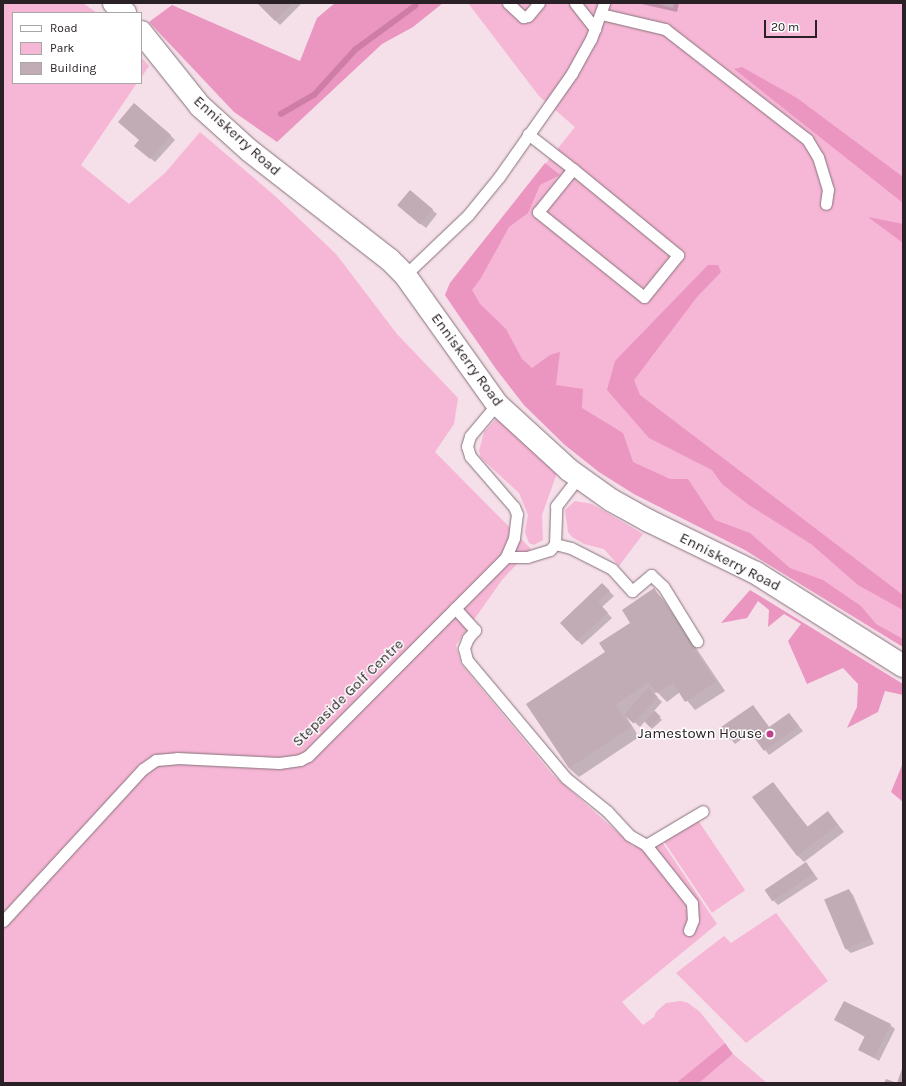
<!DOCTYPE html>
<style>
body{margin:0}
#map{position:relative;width:906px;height:1086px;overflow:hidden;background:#f5dfe9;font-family:Karla,sans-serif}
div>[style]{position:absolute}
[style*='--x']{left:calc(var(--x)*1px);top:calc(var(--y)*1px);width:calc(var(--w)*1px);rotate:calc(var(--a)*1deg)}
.green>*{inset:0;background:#f6b6d5;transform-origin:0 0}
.forest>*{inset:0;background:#ea96c0}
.shadow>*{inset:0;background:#0003}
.stream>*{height:5.5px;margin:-2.75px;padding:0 2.75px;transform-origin:2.75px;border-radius:2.75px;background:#ce7da7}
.building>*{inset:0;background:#c1acb5;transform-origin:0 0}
.roads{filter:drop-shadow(0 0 1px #85727a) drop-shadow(0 0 1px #85727a)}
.lane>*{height:11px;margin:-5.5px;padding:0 5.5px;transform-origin:5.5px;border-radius:5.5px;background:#fff}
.secondary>*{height:22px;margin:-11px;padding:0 11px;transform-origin:11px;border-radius:11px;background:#fff}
.dots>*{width:11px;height:11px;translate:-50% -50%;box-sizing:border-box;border:2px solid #fff;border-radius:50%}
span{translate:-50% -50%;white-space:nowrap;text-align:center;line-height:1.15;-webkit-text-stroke:3px #fff;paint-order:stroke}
.street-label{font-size:15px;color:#292125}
.poi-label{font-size:15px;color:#292125}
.right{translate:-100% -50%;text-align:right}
.frame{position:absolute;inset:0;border:4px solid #292125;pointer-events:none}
.legend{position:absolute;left:12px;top:12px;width:130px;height:72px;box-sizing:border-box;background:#fff;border:1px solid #a9a6a8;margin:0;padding:5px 7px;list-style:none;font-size:12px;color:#292125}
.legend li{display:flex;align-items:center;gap:8px;height:20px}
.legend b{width:20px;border:1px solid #a9a6a8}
.scale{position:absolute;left:764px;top:20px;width:53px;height:18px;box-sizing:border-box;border:2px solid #292125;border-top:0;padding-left:5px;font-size:12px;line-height:14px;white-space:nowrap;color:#292125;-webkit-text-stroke:3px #fff;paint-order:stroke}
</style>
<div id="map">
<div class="green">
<div style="clip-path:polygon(3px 3px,83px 3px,97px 13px,13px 13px,13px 83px,137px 83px,81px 165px,129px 204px,165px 173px,200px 132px,275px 196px,336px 254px,397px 334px,458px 398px,454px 424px,435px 452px,531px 549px,502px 580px,456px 645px,461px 664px,552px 774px,633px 846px,662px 842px,717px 924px,622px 1002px,643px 1025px,654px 1017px,656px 1012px,666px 1003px,681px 1001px,688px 1003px,700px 1012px,725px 1043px,676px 1083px,3px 1083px)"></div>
<div style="clip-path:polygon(468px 3px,903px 3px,903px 647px,745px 550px,634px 494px,599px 472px,565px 445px,524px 405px,461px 319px,445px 295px,450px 283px,575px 127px,539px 96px)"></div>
<div style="clip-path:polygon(141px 57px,149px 66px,141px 78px)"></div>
<div style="clip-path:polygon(497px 418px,557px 473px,542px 515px,543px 540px,534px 545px,529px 543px,525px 532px,528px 515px,519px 493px,481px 458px,479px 451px,484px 432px)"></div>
<div style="clip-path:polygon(575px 501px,592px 504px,643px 534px,619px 566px,604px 549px,584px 544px,572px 537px,568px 532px,565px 510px)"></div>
<div style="left:697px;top:819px;width:86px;height:40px;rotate:56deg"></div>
<div style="clip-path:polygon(776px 913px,828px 981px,746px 1043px,676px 973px,724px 936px,731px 943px)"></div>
<div style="clip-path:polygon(733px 1054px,767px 1083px,699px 1083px)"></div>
</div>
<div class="forest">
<div style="clip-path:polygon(335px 3px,443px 3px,413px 27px,382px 44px,277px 142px,234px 112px,149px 22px,172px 5px,300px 61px,317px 18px)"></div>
<div style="clip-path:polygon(742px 67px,797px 98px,903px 177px,903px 203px,734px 69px)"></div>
<div style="clip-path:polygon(545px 163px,560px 175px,540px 185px,528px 213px,509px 227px,481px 278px,472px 290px,480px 304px,506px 329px,522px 359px,532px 368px,550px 355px,560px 352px,556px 385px,583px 389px,582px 408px,623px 433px,633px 462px,670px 479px,688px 479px,715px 520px,750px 533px,790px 568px,823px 580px,861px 606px,876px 624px,903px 639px,903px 647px,745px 550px,634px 494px,599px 472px,565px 445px,524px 405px,496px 369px,445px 295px,450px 283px)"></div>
<div style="clip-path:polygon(868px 217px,903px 224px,903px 243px)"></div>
<div style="clip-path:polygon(708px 265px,718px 265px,721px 272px,697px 297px,634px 380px,640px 395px,903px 595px,903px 610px,858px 585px,811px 544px,749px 505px,722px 484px,712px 470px,649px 438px,607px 390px,615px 361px)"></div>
<div style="clip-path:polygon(750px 590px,903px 684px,903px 695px,885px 691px,878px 712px,847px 728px,857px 707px,858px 684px,843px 668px,807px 684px,788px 641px,801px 624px,784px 614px,768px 627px,769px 610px,758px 601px,747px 618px,721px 623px)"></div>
<div style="clip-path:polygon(903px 763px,903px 802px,891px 792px)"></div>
<div style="clip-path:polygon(725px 1043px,733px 1054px,699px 1083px,676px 1083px)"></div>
</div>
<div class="shadow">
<div style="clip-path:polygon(258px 3px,302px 3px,280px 25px)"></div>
<div style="clip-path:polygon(637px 3px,679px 3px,677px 12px)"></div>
<div style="clip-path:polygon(170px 135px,175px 140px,155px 162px,140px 150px)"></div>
<div style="clip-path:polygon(410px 191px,437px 214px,426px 228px,403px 210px)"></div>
<div style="clip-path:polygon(602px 584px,614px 596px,602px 607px,612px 618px,582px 645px,561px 623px)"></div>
<div style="clip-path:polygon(654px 590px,663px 599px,725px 691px,695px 710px,680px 692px,667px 702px,657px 692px,654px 694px,662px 702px,654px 711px,662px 720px,652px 729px,645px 721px,640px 727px,624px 713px,639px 737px,579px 777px,569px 768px,527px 705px,606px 652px,631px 623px)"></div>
<div style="clip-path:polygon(753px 706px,770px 728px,789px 714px,803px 731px,769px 755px,752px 732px,735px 744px,731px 739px)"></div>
<div style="clip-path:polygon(773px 783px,808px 827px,828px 812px,844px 832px,804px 862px,797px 855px)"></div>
<div style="clip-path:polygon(806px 863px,818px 879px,778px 905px,774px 901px)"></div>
<div style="clip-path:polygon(849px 890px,853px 895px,874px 944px,851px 953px,846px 949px,826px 900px)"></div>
<div style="clip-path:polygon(835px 1020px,890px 1025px,895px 1029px,879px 1061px,859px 1049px,865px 1037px)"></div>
</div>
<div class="stream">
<div style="--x:281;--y:114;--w:38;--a:-30"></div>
<div style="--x:314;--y:95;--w:61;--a:-47.7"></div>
<div style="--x:355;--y:50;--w:74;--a:-36.3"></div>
<div style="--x:415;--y:6;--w:3;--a:-72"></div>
</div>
<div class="building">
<div style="clip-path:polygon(257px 3px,293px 3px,275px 21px)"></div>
<div style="clip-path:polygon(655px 3px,674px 3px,673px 8px)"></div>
<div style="clip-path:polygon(134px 103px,171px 135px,150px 159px,134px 146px,139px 140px,118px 122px)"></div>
<div style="left:410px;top:190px;width:30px;height:20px;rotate:40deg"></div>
<div style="clip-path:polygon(602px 583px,610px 591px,598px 602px,608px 613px,577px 641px,560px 623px)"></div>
<div style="clip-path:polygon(654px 588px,716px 682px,685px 702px,673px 683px,657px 693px,649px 682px,615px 705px,631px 727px,569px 768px,526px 704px,605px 652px,599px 643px,630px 623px,622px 610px)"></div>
<div style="left:648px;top:688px;width:13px;height:36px;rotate:42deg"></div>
<div style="clip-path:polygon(753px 705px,769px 727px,789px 713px,799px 726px,764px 751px,747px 728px,730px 740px,721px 727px)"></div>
<div style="left:655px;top:711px;width:8px;height:15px;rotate:45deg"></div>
<div style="clip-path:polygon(773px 782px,807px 827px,828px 811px,838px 825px,797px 856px,752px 797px)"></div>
<div style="left:806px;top:862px;width:14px;height:50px;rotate:56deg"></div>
<div style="left:849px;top:889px;width:54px;height:27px;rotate:67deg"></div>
<div style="clip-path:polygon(844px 1001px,891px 1024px,874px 1058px,858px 1050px,865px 1036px,834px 1020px)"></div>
<div style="clip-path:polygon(903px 1066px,903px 1083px,884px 1083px,886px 1079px,897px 1083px)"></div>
</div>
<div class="roads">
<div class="lane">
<div style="--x:508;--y:3;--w:21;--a:43"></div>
<div style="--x:523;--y:17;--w:5;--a:-11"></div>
<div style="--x:528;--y:16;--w:17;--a:-50"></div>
<div style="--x:575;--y:3;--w:33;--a:52"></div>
<div style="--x:601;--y:14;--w:66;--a:13.2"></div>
<div style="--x:665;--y:29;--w:180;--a:37.8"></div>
<div style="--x:807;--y:139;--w:21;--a:59"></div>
<div style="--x:818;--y:157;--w:34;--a:73"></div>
<div style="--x:828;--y:189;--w:15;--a:98"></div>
<div style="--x:528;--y:134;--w:57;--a:37.9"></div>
<div style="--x:573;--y:169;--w:136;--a:39.3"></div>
<div style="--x:678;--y:255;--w:54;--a:129"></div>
<div style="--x:644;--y:297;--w:136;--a:-141.3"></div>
<div style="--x:538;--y:212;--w:55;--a:-50.9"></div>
<div style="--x:405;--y:275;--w:87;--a:-43.6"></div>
<div style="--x:468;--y:215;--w:49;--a:-50.8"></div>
<div style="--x:499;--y:177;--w:127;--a:-54.9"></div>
<div style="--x:572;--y:73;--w:39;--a:-61"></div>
<div style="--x:591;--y:39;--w:38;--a:-70"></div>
<div style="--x:555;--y:544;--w:16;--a:14"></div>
<div style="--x:571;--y:548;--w:46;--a:27.1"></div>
<div style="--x:612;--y:569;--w:30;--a:48"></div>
<div style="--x:632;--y:591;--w:25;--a:-40"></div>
<div style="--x:651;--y:575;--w:16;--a:43"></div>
<div style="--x:663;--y:586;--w:65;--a:58.3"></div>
<div style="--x:506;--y:557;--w:21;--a:0"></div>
<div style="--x:527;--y:557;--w:24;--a:-17"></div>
<div style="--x:550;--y:550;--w:8;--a:-50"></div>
<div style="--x:555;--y:544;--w:38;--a:-88"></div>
<div style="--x:556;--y:506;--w:37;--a:-52"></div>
<div style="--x:455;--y:608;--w:30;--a:48"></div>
<div style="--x:475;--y:630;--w:11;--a:131"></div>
<div style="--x:468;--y:638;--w:11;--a:112"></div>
<div style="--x:464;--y:648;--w:12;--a:76"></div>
<div style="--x:467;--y:660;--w:154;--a:50"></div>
<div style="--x:566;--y:778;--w:53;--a:38.8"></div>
<div style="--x:607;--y:811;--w:33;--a:47"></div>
<div style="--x:629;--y:835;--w:20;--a:30"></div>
<div style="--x:646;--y:845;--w:66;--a:-30.8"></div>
<div style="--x:646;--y:845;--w:74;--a:51.6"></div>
<div style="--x:692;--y:903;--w:17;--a:87"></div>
<div style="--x:693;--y:920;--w:11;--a:112"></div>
<div style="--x:3;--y:921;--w:207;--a:-47.4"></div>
<div style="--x:143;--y:769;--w:16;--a:-35"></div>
<div style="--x:156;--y:760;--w:21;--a:-5"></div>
<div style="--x:177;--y:758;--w:102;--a:2.8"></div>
<div style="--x:279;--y:763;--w:21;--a:-8"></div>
<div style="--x:300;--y:760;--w:9;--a:-27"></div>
<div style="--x:308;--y:756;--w:281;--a:-45.1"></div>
<div style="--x:506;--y:557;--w:21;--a:-67"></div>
<div style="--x:514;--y:538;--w:24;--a:-83"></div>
<div style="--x:517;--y:514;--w:8;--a:-113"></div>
<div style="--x:514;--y:507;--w:67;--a:-130.8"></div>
<div style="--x:470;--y:456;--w:10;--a:-107"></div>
<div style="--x:467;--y:446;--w:10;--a:-73"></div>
<div style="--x:470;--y:436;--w:42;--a:-49.8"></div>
</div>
<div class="secondary">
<div style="--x:114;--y:3;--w:15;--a:42"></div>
<div style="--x:141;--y:32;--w:95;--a:51.4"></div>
<div style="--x:200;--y:106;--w:67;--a:42"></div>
<div style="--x:250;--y:151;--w:177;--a:37.9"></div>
<div style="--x:390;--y:260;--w:21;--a:45"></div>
<div style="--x:405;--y:275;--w:158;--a:54.5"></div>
<div style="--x:497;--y:404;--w:98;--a:42.5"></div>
<div style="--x:569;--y:470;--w:52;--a:35.5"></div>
<div style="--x:611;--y:500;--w:43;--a:28.9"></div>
<div style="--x:649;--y:521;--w:119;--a:25.9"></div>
<div style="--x:756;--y:573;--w:174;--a:32.3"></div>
</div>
</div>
<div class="dots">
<div style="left:770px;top:734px;background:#c0408a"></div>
</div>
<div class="street-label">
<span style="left:237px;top:136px;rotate:42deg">Enniskerry Road</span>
<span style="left:467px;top:360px;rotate:54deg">Enniskerry Road</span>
<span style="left:730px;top:562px;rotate:27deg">Enniskerry Road</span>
<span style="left:348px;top:693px;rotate:-44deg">Stepaside Golf Centre</span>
</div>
<div class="poi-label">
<span class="right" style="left:762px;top:734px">Jamestown House</span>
</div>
<div class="frame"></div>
<ul class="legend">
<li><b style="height:5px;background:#fff"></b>Road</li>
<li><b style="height:11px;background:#f6b6d5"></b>Park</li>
<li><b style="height:11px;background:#c1acb5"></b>Building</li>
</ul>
<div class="scale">20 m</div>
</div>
